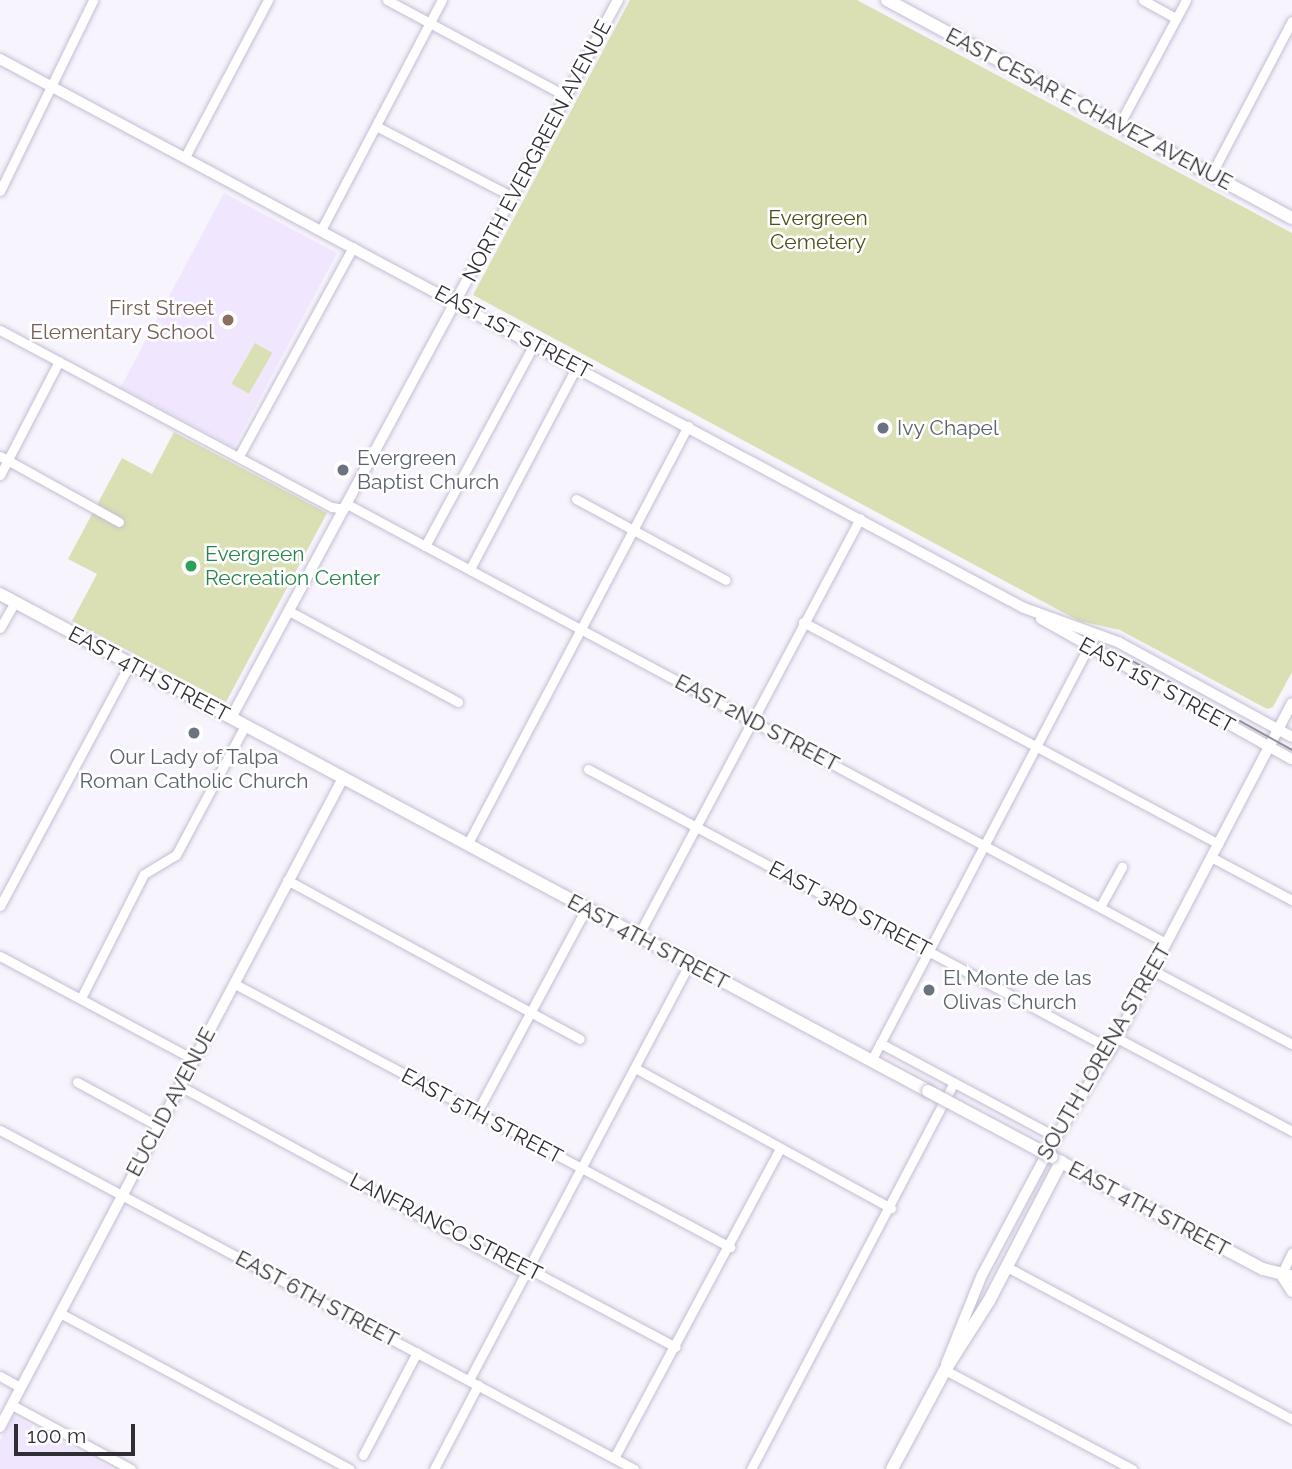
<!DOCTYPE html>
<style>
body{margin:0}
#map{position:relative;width:1292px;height:1469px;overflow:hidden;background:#f7f4fd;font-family:Raleway,sans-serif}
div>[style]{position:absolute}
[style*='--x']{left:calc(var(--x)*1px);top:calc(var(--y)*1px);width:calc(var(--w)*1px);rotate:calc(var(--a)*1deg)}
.built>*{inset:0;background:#f0e7fe;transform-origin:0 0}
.green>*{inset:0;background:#dbdfb4;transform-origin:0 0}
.roads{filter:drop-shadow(0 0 2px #c5bdd2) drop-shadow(0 0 2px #c5bdd2)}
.minor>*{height:9px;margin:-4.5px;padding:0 4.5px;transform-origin:4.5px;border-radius:4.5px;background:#fff}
.tertiary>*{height:10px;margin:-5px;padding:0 5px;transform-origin:5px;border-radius:5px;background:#fff}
.secondary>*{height:12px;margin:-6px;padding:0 6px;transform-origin:6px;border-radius:6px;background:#fff}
.tram>*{height:2px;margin:-1px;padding:0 1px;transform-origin:1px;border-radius:1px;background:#928f98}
.bridges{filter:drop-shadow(0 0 2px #c5bdd2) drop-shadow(0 0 2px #c5bdd2)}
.secondary-bridge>*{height:12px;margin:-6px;padding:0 6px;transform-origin:6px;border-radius:6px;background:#fff}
.dots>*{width:19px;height:19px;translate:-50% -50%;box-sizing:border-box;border:4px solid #fff;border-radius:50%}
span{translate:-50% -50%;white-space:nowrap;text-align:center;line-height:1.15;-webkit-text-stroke:5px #fff;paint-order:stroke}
.street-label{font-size:21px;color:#302d35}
.park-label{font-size:21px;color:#4d501b}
.education-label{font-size:21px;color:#785e54}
.right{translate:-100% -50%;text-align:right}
.worship-label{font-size:21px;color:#5b616d}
.left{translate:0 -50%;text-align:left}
.leisure-label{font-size:21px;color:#27864d}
.scale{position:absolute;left:14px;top:1424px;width:121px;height:32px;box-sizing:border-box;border:4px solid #302d35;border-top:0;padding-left:9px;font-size:21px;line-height:24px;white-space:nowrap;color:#302d35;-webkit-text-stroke:5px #fff;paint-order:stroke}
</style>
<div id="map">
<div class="built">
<div style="left:224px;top:193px;width:128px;height:220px;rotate:28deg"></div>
<div style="clip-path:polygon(13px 1416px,112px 1469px,0 1469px,0 1440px)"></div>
</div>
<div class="green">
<div style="clip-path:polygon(630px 0,857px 0,1292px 233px,1292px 672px,1273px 707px,1267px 709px,1120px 630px,1079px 621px,473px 295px)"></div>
<div style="left:255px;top:343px;width:20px;height:47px;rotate:30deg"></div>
<div style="clip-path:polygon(174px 432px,327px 513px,226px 702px,72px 621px,97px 574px,68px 559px,122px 458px,152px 474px)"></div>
</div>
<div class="roads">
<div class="minor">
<div style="--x:387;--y:0;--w:203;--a:28.2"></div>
<div style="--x:1143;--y:0;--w:38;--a:29"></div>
<div style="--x:1119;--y:125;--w:142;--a:-61.8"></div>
<div style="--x:376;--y:126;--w:154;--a:27.4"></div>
<div style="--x:185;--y:157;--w:178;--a:-62.1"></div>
<div style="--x:1211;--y:175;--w:174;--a:-62.3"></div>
<div style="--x:0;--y:191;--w:212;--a:-64"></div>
<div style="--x:321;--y:230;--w:260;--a:-62.3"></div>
<div style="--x:0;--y:330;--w:376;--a:28.1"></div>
<div style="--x:332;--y:507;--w:12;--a:9"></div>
<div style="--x:0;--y:456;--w:136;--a:29"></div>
<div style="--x:239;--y:456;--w:238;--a:-61.4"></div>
<div style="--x:0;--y:475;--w:128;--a:-62.6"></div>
<div style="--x:576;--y:499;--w:170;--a:28.4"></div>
<div style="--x:347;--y:504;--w:929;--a:28.19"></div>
<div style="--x:425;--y:546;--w:230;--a:-61.6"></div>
<div style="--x:470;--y:569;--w:229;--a:-62.2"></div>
<div style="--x:289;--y:611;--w:192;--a:28.3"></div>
<div style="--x:803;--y:622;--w:471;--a:28.1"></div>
<div style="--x:0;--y:628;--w:30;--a:-60"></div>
<div style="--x:588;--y:769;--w:593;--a:28.16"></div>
<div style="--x:467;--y:845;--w:474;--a:-62.2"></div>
<div style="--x:1211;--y:857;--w:92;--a:28"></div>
<div style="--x:287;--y:880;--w:333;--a:28.5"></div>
<div style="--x:0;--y:906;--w:275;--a:-61.8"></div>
<div style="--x:1100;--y:907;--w:46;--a:-61.2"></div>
<div style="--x:638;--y:936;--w:473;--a:-62"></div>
<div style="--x:0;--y:956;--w:219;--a:28.1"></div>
<div style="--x:1152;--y:970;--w:158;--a:27.9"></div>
<div style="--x:235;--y:984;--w:561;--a:27.98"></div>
<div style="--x:81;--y:998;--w:139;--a:-63.1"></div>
<div style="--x:144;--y:874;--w:37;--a:-31"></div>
<div style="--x:176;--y:855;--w:146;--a:-61.9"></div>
<div style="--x:1117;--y:1038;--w:198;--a:28"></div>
<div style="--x:880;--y:1043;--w:200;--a:28.1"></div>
<div style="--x:871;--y:1061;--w:467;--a:-62.3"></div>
<div style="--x:635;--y:1068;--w:292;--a:28.7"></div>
<div style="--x:77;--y:1082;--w:92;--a:28.5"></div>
<div style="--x:180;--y:1086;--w:383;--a:28.5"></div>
<div style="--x:517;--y:1269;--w:12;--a:0"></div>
<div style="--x:529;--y:1269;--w:166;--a:28"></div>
<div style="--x:477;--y:1112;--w:230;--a:-61.8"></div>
<div style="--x:0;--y:1130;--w:719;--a:28.13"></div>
<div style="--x:1007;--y:1267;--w:323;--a:28.1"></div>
<div style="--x:1281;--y:1275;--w:25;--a:-64"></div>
<div style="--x:60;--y:1313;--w:329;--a:28.3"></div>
<div style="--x:945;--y:1370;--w:212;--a:27.9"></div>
<div style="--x:0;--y:1376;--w:23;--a:29"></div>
<div style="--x:469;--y:1380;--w:471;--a:-62.1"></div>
<div style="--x:12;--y:1405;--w:135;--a:28.3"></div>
<div style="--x:363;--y:1455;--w:116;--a:-62.3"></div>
<div style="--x:614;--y:1458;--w:351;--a:-61.8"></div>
<div style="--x:434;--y:1469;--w:95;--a:-62.4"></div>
<div style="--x:751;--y:1469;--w:436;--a:-62.3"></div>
</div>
<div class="tertiary">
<div style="--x:0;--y:59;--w:1162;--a:28.2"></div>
<div style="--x:1024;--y:608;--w:100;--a:19.9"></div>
<div style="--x:1118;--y:642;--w:198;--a:28.6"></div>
<div style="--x:1041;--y:619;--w:287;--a:29.2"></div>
<div style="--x:231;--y:718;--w:816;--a:-61.68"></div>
<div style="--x:1281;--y:1275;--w:20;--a:57"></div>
<div style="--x:946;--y:1364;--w:96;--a:-68"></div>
<div style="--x:982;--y:1275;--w:151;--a:-61.9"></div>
<div style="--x:1053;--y:1142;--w:110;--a:-58.1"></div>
<div style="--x:1111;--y:1049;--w:390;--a:-62.4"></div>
<div style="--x:0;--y:1427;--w:734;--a:-62.14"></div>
</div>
<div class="secondary">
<div style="--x:887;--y:0;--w:460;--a:28.3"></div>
<div style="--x:0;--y:594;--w:1053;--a:28.17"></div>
<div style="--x:1055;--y:1159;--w:235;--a:27.9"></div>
<div style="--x:1263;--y:1269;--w:30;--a:14"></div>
<div style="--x:892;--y:1469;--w:112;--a:-61.8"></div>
<div style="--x:945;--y:1370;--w:82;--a:-57.5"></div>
<div style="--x:989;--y:1301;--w:157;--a:-62.6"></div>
</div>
</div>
<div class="tram">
<div style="--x:1118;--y:653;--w:199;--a:29.1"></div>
</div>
<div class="bridges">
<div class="secondary-bridge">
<div style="--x:928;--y:1091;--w:140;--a:28"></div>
</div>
</div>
<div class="dots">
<div style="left:228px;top:320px;background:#8d6e63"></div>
<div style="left:883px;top:428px;background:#6b7280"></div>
<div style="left:343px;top:470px;background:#6b7280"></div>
<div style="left:191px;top:566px;background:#2e9e5b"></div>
<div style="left:194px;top:733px;background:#6b7280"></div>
<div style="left:929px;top:990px;background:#6b7280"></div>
</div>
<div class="street-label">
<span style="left:1089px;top:109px;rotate:28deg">EAST CESAR E CHAVEZ AVENUE</span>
<span style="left:537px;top:151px;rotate:-62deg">NORTH EVERGREEN AVENUE</span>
<span style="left:513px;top:332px;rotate:28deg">EAST 1ST STREET</span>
<span style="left:149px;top:674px;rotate:28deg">EAST 4TH STREET</span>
<span style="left:1157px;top:685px;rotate:29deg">EAST 1ST STREET</span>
<span style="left:757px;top:723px;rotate:28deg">EAST 2ND STREET</span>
<span style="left:850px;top:909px;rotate:28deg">EAST 3RD STREET</span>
<span style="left:648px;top:942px;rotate:28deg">EAST 4TH STREET</span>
<span style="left:1104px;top:1052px;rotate:-60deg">SOUTH LORENA STREET</span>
<span style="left:171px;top:1102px;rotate:-62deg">EUCLID AVENUE</span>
<span style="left:482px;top:1116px;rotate:28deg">EAST 5TH STREET</span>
<span style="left:1149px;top:1209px;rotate:28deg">EAST 4TH STREET</span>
<span style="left:446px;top:1227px;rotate:27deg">LANFRANCO STREET</span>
<span style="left:317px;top:1299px;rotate:28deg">EAST 6TH STREET</span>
</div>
<div class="park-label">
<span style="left:818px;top:230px">Evergreen<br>Cemetery</span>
</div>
<div class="education-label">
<span class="right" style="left:214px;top:320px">First Street<br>Elementary School</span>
</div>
<div class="worship-label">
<span class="left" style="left:897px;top:428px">Ivy Chapel</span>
<span class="left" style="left:357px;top:470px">Evergreen<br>Baptist Church</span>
<span style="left:194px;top:769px">Our Lady of Talpa<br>Roman Catholic Church</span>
<span class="left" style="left:943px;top:990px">El Monte de las<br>Olivas Church</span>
</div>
<div class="leisure-label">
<span class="left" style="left:205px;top:566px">Evergreen<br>Recreation Center</span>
</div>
<div class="scale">100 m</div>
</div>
